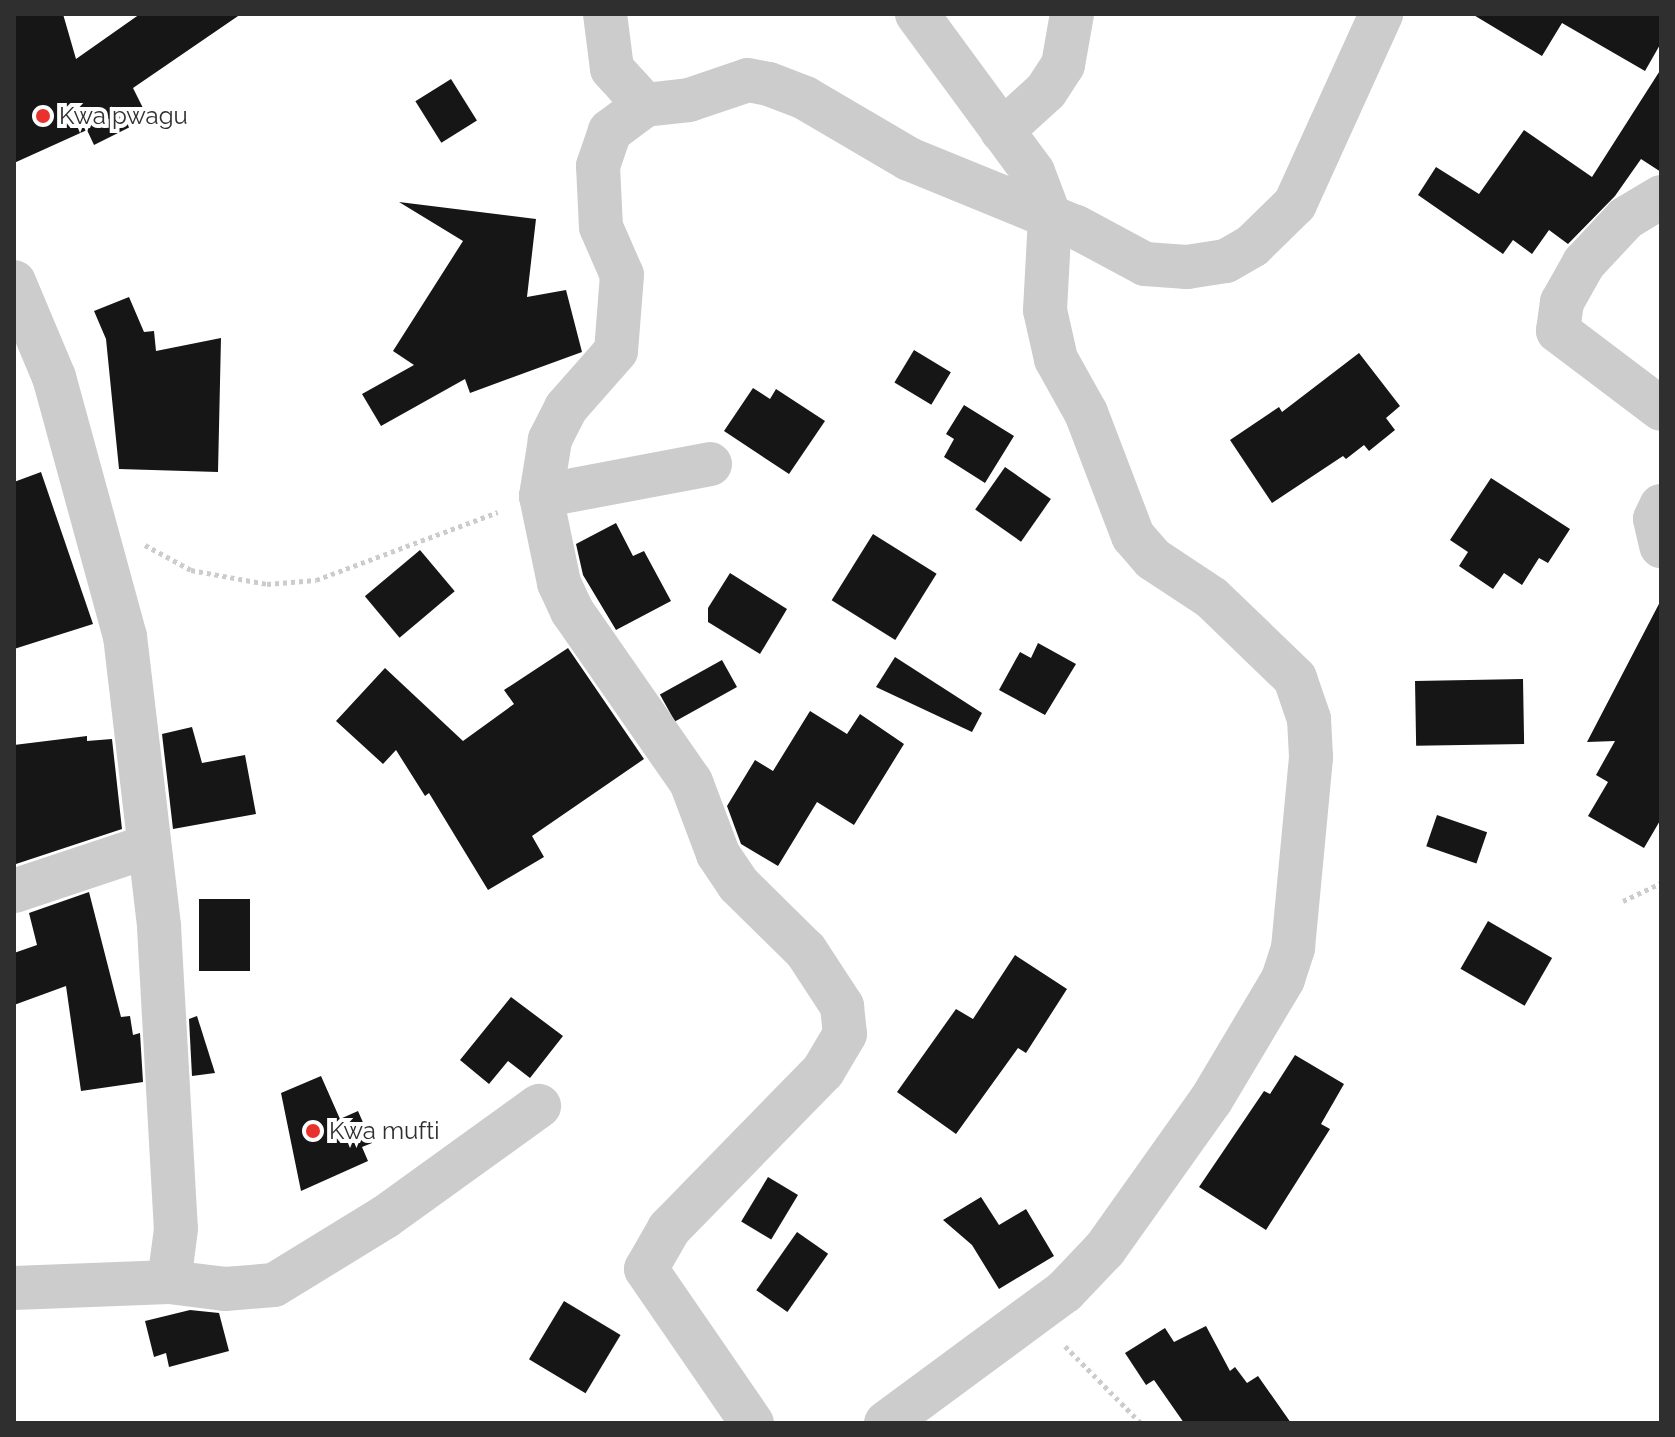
<!DOCTYPE html>
<style>
body{margin:0}
#map{position:relative;width:1675px;height:1437px;overflow:hidden;background:#fff;font-family:Raleway,sans-serif}
div>[style]{position:absolute}
[style*='--x']{left:calc(var(--x)*1px);top:calc(var(--y)*1px);width:calc(var(--w)*1px);rotate:calc(var(--a)*1deg)}
.building>*{inset:0;background:#161616;transform-origin:0 0}
.path>*{height:5px;margin-top:-2.5px;transform-origin:0;background:repeating-linear-gradient(90deg,#ccc 0 4px,transparent 0 8px)}
.minor>*{height:44px;margin:-22px;padding:0 22px;transform-origin:22px;border-radius:22px;background:#ccc}
.dots>*{width:22px;height:22px;translate:-50% -50%;box-sizing:border-box;border:4px solid #fff;border-radius:50%}
span{translate:-50% -50%;white-space:nowrap;text-align:center;line-height:1.15;-webkit-text-stroke:8px #fff;paint-order:stroke}
.poi-label{font-size:24px;color:#2f2f2f}
.left{translate:0 -50%;text-align:left}
.frame{position:absolute;inset:0;border:16px solid #2f2f2f;pointer-events:none}
</style>
<div id="map">
<div class="building">
<div style="clip-path:polygon(14px 14px,63px 14px,76px 59px,140px 14px,241px 14px,133px 88px,148px 118px,94px 145px,87px 130px,14px 163px)"></div>
<div style="clip-path:polygon(1472px 14px,1661px 14px,1661px 43px,1645px 71px,1562px 23px,1542px 56px)"></div>
<div style="clip-path:polygon(1661px 69px,1661px 172px,1641px 159px,1615px 196px,1568px 244px,1549px 230px,1532px 254px,1513px 240px,1503px 254px,1418px 195px,1436px 167px,1479px 194px,1524px 130px,1592px 177px)"></div>
<div style="left:451px;top:79px;width:49px;height:42px;rotate:58deg"></div>
<div style="clip-path:polygon(399px 202px,536px 219px,527px 297px,566px 290px,582px 352px,470px 393px,465px 379px,381px 426px,362px 394px,414px 365px,393px 351px,463px 241px)"></div>
<div style="clip-path:polygon(129px 297px,144px 332px,154px 331px,156px 351px,221px 338px,218px 472px,119px 469px,106px 339px,94px 311px)"></div>
<div style="left:914px;top:350px;width:43px;height:38px;rotate:31deg"></div>
<div style="clip-path:polygon(1359px 353px,1400px 406px,1386px 418px,1395px 430px,1369px 451px,1364px 445px,1346px 459px,1343px 456px,1272px 503px,1230px 440px,1279px 407px,1282px 412px)"></div>
<div style="clip-path:polygon(753px 388px,770px 399px,776px 389px,825px 421px,789px 474px,724px 431px)"></div>
<div style="clip-path:polygon(964px 405px,1014px 436px,985px 483px,944px 457px,954px 439px,946px 434px)"></div>
<div style="left:1005px;top:467px;width:56px;height:52px;rotate:35deg"></div>
<div style="clip-path:polygon(41px 472px,93px 624px,14px 649px,14px 482px)"></div>
<div style="clip-path:polygon(1491px 478px,1570px 529px,1548px 563px,1539px 558px,1522px 585px,1504px 573px,1493px 589px,1459px 566px,1468px 552px,1450px 540px)"></div>
<div style="clip-path:polygon(616px 523px,633px 556px,644px 551px,671px 601px,616px 630px,583px 575px,576px 544px)"></div>
<div style="left:873px;top:534px;width:75px;height:78px;rotate:32deg"></div>
<div style="left:420px;top:550px;width:54px;height:72px;rotate:50deg"></div>
<div style="clip-path:polygon(730px 573px,787px 609px,760px 654px,708px 622px,708px 608px)"></div>
<div style="clip-path:polygon(1661px 600px,1661px 819px,1644px 848px,1588px 816px,1608px 782px,1596px 775px,1615px 741px,1587px 742px)"></div>
<div style="clip-path:polygon(1038px 643px,1076px 664px,1045px 715px,999px 690px,1020px 652px,1031px 658px)"></div>
<div style="clip-path:polygon(568px 648px,644px 759px,532px 836px,544px 857px,488px 890px,429px 793px,425px 796px,396px 750px,383px 764px,336px 721px,385px 668px,463px 741px,514px 704px,504px 690px)"></div>
<div style="clip-path:polygon(895px 657px,982px 713px,972px 732px,876px 687px)"></div>
<div style="left:722px;top:660px;width:31px;height:71px;rotate:61deg"></div>
<div style="left:1523px;top:679px;width:65px;height:108px;rotate:89deg"></div>
<div style="clip-path:polygon(810px 711px,847px 734px,860px 714px,904px 744px,854px 825px,817px 802px,778px 866px,741px 844px,727px 806px,755px 760px,773px 771px)"></div>
<div style="clip-path:polygon(192px 727px,202px 763px,245px 755px,256px 814px,173px 829px,162px 734px)"></div>
<div style="clip-path:polygon(87px 736px,87px 741px,112px 739px,122px 829px,16px 864px,14px 745px)"></div>
<div style="left:1437px;top:815px;width:53px;height:33px;rotate:19deg"></div>
<div style="clip-path:polygon(89px 892px,121px 1017px,130px 1016px,133px 1035px,140px 1033px,143px 1082px,81px 1091px,66px 986px,14px 1005px,14px 953px,37px 945px,29px 913px)"></div>
<div style="left:250px;top:899px;width:72px;height:51px;rotate:90deg"></div>
<div style="left:1488px;top:921px;width:74px;height:55px;rotate:30deg"></div>
<div style="clip-path:polygon(1015px 955px,1067px 989px,1026px 1053px,1018px 1048px,956px 1134px,897px 1092px,956px 1009px,973px 1019px)"></div>
<div style="clip-path:polygon(511px 997px,563px 1036px,530px 1078px,508px 1061px,489px 1084px,460px 1060px)"></div>
<div style="clip-path:polygon(197px 1016px,215px 1073px,192px 1076px,189px 1019px)"></div>
<div style="clip-path:polygon(1295px 1055px,1344px 1084px,1321px 1124px,1330px 1129px,1266px 1230px,1199px 1187px,1264px 1091px,1270px 1094px)"></div>
<div style="clip-path:polygon(321px 1076px,340px 1119px,358px 1111px,372px 1143px,362px 1147px,368px 1161px,301px 1191px,281px 1093px)"></div>
<div style="left:768px;top:1177px;width:35px;height:52px;rotate:31deg"></div>
<div style="clip-path:polygon(981px 1197px,999px 1225px,1026px 1209px,1054px 1256px,999px 1289px,972px 1245px,943px 1220px)"></div>
<div style="left:797px;top:1232px;width:38px;height:71px;rotate:35deg"></div>
<div style="left:564px;top:1301px;width:66px;height:68px;rotate:31deg"></div>
<div style="clip-path:polygon(190px 1310px,219px 1313px,229px 1351px,169px 1367px,166px 1353px,154px 1357px,145px 1321px)"></div>
<div style="clip-path:polygon(1206px 1326px,1230px 1371px,1235px 1367px,1247px 1383px,1258px 1376px,1291px 1423px,1184px 1423px,1154px 1380px,1146px 1385px,1125px 1353px,1165px 1328px,1174px 1342px)"></div>
</div>
<div class="path">
<div style="--x:145;--y:545;--w:52;--a:28.5"></div>
<div style="--x:191;--y:570;--w:77;--a:10.4"></div>
<div style="--x:267;--y:584;--w:49;--a:-4.7"></div>
<div style="--x:316;--y:580;--w:194;--a:-20.5"></div>
<div style="--x:1623;--y:901;--w:42;--a:-25.3"></div>
<div style="--x:1065;--y:1346;--w:108;--a:45.4"></div>
</div>
<div class="minor">
<div style="--x:605;--y:14;--w:55;--a:82.7"></div>
<div style="--x:612;--y:69;--w:49;--a:47.5"></div>
<div style="--x:645;--y:105;--w:44;--a:-6.5"></div>
<div style="--x:689;--y:100;--w:62;--a:-18.7"></div>
<div style="--x:748;--y:80;--w:21;--a:11"></div>
<div style="--x:769;--y:84;--w:39;--a:21"></div>
<div style="--x:805;--y:98;--w:121;--a:30.4"></div>
<div style="--x:909;--y:159;--w:180;--a:22.2"></div>
<div style="--x:1076;--y:227;--w:78;--a:28.2"></div>
<div style="--x:1145;--y:264;--w:42;--a:4.1"></div>
<div style="--x:1187;--y:267;--w:39;--a:-9"></div>
<div style="--x:1226;--y:261;--w:30;--a:-30"></div>
<div style="--x:1252;--y:246;--w:60;--a:-44.3"></div>
<div style="--x:1295;--y:204;--w:209;--a:-65.6"></div>
<div style="--x:645;--y:105;--w:44;--a:143.4"></div>
<div style="--x:610;--y:131;--w:37;--a:109"></div>
<div style="--x:598;--y:166;--w:61;--a:87.2"></div>
<div style="--x:601;--y:227;--w:52;--a:66.4"></div>
<div style="--x:622;--y:275;--w:76;--a:94.5"></div>
<div style="--x:616;--y:351;--w:76;--a:131.3"></div>
<div style="--x:566;--y:408;--w:36;--a:117"></div>
<div style="--x:550;--y:440;--w:57;--a:99.1"></div>
<div style="--x:541;--y:496;--w:89;--a:78.3"></div>
<div style="--x:559;--y:583;--w:31;--a:65"></div>
<div style="--x:572;--y:611;--w:208;--a:55.2"></div>
<div style="--x:691;--y:782;--w:77;--a:69.4"></div>
<div style="--x:718;--y:854;--w:36;--a:56"></div>
<div style="--x:738;--y:884;--w:95;--a:44.6"></div>
<div style="--x:806;--y:951;--w:66;--a:56.8"></div>
<div style="--x:842;--y:1006;--w:28;--a:84"></div>
<div style="--x:845;--y:1034;--w:43;--a:120.7"></div>
<div style="--x:823;--y:1071;--w:221;--a:134.3"></div>
<div style="--x:669;--y:1229;--w:46;--a:119.9"></div>
<div style="--x:646;--y:1269;--w:187;--a:55.5"></div>
<div style="--x:1002;--y:131;--w:59;--a:-42.3"></div>
<div style="--x:1046;--y:91;--w:31;--a:-57"></div>
<div style="--x:1063;--y:65;--w:52;--a:-80"></div>
<div style="--x:1661;--y:197;--w:41;--a:149"></div>
<div style="--x:1626;--y:218;--w:62;--a:133"></div>
<div style="--x:1584;--y:263;--w:45;--a:119.4"></div>
<div style="--x:1562;--y:302;--w:29;--a:98"></div>
<div style="--x:1558;--y:331;--w:129;--a:37.1"></div>
<div style="--x:14;--y:282;--w:103;--a:67.2"></div>
<div style="--x:54;--y:377;--w:269;--a:74.7"></div>
<div style="--x:125;--y:636;--w:293;--a:83.3"></div>
<div style="--x:159;--y:927;--w:302;--a:86.8"></div>
<div style="--x:176;--y:1229;--w:53;--a:97.5"></div>
<div style="--x:541;--y:496;--w:172;--a:-10.7"></div>
<div style="--x:1661;--y:506;--w:14;--a:115"></div>
<div style="--x:1655;--y:519;--w:28;--a:77"></div>
<div style="--x:14;--y:891;--w:142;--a:-18.4"></div>
<div style="--x:14;--y:1288;--w:155;--a:-2.2"></div>
<div style="--x:169;--y:1282;--w:56;--a:7.1"></div>
<div style="--x:225;--y:1289;--w:49;--a:-4.7"></div>
<div style="--x:274;--y:1285;--w:130;--a:-31.5"></div>
<div style="--x:385;--y:1217;--w:190;--a:-35.8"></div>
<div style="--x:886;--y:1423;--w:221;--a:-36.4"></div>
<div style="--x:1064;--y:1292;--w:59;--a:-46.4"></div>
<div style="--x:1105;--y:1249;--w:183;--a:-54.6"></div>
<div style="--x:1211;--y:1100;--w:141;--a:-59.2"></div>
<div style="--x:1283;--y:979;--w:33;--a:-72"></div>
<div style="--x:1293;--y:948;--w:192;--a:-84.6"></div>
<div style="--x:1311;--y:757;--w:38;--a:-93"></div>
<div style="--x:1309;--y:719;--w:43;--a:-108.9"></div>
<div style="--x:1295;--y:678;--w:115;--a:-136.1"></div>
<div style="--x:1212;--y:598;--w:71;--a:-146.5"></div>
<div style="--x:1153;--y:559;--w:30;--a:-131"></div>
<div style="--x:1133;--y:536;--w:132;--a:-110.9"></div>
<div style="--x:1086;--y:413;--w:62;--a:-119.1"></div>
<div style="--x:1056;--y:359;--w:50;--a:-102.7"></div>
<div style="--x:1045;--y:310;--w:93;--a:-86.9"></div>
<div style="--x:1050;--y:217;--w:48;--a:-110.7"></div>
<div style="--x:1033;--y:172;--w:196;--a:-126.3"></div>
</div>
<div class="dots">
<div style="left:43px;top:116px;background:#e9322e"></div>
<div style="left:313px;top:1131px;background:#e9322e"></div>
</div>
<div class="poi-label">
<span class="left" style="left:59px;top:116px">Kwa pwagu</span>
<span class="left" style="left:329px;top:1131px">Kwa mufti</span>
</div>
<div class="frame"></div>
</div>
